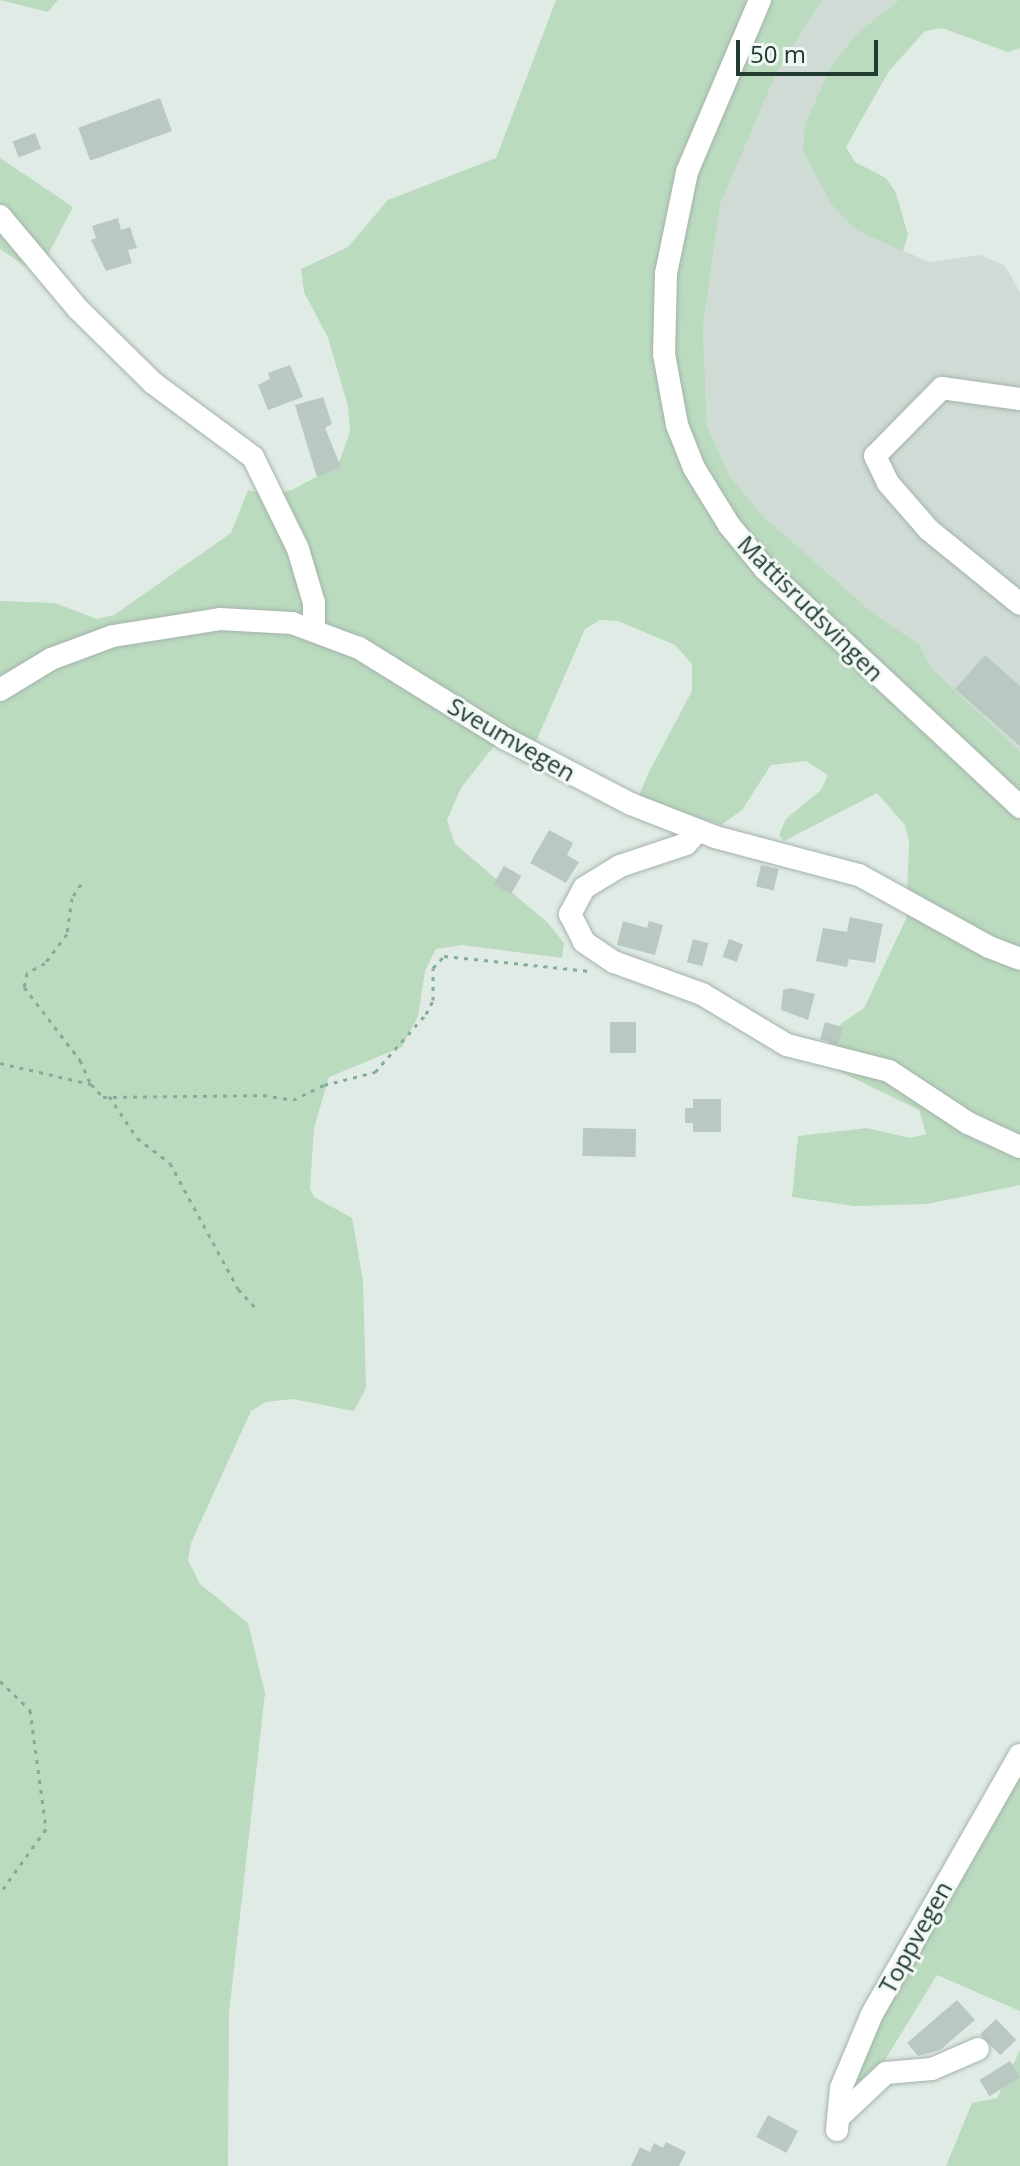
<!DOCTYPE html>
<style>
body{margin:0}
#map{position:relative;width:1020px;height:2166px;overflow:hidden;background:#e1ebe5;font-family:"Open Sans",sans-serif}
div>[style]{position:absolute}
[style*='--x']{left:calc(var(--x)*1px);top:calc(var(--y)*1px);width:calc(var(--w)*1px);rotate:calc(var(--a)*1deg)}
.built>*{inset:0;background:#cfdbd4}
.green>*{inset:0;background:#bbdbbf}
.building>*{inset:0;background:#b9c8c1;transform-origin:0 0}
.path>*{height:3px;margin-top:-1.5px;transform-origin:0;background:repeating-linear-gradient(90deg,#83ad9a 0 4px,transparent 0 10px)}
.roads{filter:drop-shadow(0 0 2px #a4b3ab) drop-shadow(0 0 2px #a4b3ab)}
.minor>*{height:22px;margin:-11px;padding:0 11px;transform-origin:11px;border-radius:11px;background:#fff}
span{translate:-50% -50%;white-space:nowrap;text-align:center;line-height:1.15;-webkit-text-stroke:6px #f1f8f4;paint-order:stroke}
.street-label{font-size:24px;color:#223b31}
.scale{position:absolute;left:736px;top:40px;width:142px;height:36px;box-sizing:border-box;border:4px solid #223b31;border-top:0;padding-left:10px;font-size:24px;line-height:28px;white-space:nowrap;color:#223b31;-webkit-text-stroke:6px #f1f8f4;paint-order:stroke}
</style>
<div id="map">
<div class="built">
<div style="clip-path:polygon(822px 0,899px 0,830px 68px,857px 230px,929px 262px,981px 255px,1005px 266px,1020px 292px,1020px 751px,930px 667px,919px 644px,874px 614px,762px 515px,729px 475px,707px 426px,703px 328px,720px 205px,776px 74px)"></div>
</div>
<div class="green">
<div style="clip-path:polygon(0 0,58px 0,48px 12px)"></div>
<div style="clip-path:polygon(556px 0,822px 0,776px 74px,720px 205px,703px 328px,707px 426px,729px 475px,762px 515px,874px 614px,919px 644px,930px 667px,1020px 751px,1020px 1185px,927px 1204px,854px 1206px,792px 1197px,798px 1136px,867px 1128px,910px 1138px,926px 1134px,919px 1110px,818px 1061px,842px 1023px,864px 1008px,906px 919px,909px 842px,905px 825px,877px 793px,784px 841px,779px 835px,786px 819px,821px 790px,828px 775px,806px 761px,771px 765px,742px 810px,721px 825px,646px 800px,639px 795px,650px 770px,692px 691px,692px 664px,675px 645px,618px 621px,600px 620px,585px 629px,535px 744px,502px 741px,494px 746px,461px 788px,447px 820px,455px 844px,548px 923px,564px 943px,562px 958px,462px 945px,436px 949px,425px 971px,418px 1016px,402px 1047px,329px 1077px,314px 1128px,310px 1189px,314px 1197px,352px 1218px,363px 1280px,366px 1388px,354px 1411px,293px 1399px,266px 1402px,251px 1411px,191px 1543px,188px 1560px,200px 1584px,248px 1623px,265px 1693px,229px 2013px,228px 2166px,0 2166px,0 601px,55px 603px,97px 619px,114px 615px,231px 533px,248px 490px,266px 495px,292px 490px,338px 465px,350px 432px,348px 406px,328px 338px,304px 292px,301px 269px,348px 247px,388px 200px,496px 158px)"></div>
<div style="clip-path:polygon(899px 0,1020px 0,1020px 48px,1008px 52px,942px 28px,925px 31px,889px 71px,846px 147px,855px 162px,886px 178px,896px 193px,908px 235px,903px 251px,856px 230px,832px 205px,803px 151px,805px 125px,830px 68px,857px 34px)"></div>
<div style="clip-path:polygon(0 158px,73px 207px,40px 270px,31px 270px,0 249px)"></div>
<div style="clip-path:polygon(1020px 1776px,1020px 2011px,937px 1975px,877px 2073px,862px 2081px,841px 2073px)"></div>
<div style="clip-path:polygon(1020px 2050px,1020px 2166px,946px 2166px,972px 2103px,997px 2098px)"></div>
</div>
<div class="building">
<div style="left:160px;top:98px;width:35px;height:87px;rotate:70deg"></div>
<div style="left:35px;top:133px;width:17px;height:24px;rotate:69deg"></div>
<div style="clip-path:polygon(118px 218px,121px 230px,130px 227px,137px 248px,128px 250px,132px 263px,106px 271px,91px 240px,96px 238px,92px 226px)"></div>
<div style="clip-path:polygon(290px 365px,303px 397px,268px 410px,258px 385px,270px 379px,268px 373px)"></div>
<div style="clip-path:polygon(323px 397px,332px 424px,325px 428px,341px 467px,317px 477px,295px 405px)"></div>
<div style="clip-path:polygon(985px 655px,1020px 686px,1020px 746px,955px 689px)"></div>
<div style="clip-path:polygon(549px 830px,573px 843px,567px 855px,579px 862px,566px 883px,530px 863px)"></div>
<div style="left:761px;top:865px;width:18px;height:22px;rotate:13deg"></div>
<div style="left:504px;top:866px;width:20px;height:21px;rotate:30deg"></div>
<div style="clip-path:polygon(850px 917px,883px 924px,875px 963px,849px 959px,847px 967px,816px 961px,823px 928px,847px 932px)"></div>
<div style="clip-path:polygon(623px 921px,647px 928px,649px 921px,663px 925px,655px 955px,617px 945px)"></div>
<div style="left:693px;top:939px;width:16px;height:24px;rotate:15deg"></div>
<div style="left:729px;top:939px;width:15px;height:19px;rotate:20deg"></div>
<div style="clip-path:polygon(790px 988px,815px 994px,808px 1020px,781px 1010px,783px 990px)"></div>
<div style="left:610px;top:1022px;width:26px;height:31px"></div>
<div style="left:825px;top:1022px;width:19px;height:18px;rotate:16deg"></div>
<div style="clip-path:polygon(693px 1099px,721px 1099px,721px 1132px,693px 1132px,693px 1123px,685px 1123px,685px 1108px,693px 1108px)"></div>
<div style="left:583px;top:1128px;width:53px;height:28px;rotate:1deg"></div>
<div style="clip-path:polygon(957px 2000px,975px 2020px,940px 2050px,918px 2056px,907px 2043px)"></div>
<div style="left:996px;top:2019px;width:29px;height:22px;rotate:46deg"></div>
<div style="left:1010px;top:2061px;width:19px;height:36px;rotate:58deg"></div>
<div style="left:768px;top:2115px;width:34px;height:25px;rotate:28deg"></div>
<div style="clip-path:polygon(666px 2142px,686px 2152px,679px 2166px,631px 2166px,640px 2147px,650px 2152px,654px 2143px,663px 2148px)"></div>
</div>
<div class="path">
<div style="--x:81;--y:884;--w:17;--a:123"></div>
<div style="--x:72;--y:898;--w:36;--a:98"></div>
<div style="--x:67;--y:934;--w:36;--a:127"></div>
<div style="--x:45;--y:963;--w:21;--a:151"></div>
<div style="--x:27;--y:973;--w:14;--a:102"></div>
<div style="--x:24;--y:987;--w:92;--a:52.5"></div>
<div style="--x:80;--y:1060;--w:24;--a:66"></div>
<div style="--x:0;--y:1063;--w:93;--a:13"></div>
<div style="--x:91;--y:1084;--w:18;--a:47"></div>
<div style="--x:103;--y:1097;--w:160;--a:-0.7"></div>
<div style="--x:263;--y:1095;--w:30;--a:9"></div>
<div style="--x:293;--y:1100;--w:34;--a:-26"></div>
<div style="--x:324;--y:1085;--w:53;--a:-14.3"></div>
<div style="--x:375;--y:1072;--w:77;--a:-48.7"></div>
<div style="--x:426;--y:1014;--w:16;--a:-63"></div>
<div style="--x:433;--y:1000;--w:32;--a:-90"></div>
<div style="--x:433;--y:968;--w:16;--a:-47"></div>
<div style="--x:444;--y:956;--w:146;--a:5.9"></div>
<div style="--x:109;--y:1096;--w:50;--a:56.3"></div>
<div style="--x:137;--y:1138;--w:41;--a:37.1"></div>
<div style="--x:170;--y:1163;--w:143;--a:61.6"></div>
<div style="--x:238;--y:1289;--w:26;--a:47"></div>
<div style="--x:0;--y:1681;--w:42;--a:44"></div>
<div style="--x:30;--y:1710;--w:120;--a:82.3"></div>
<div style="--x:46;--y:1829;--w:79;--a:125.7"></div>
</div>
<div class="roads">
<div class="minor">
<div style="--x:760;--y:0;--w:187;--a:113"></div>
<div style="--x:687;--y:172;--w:103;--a:101.7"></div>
<div style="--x:666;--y:273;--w:81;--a:91.4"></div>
<div style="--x:664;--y:354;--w:72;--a:79.6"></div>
<div style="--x:677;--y:425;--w:46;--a:68.4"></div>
<div style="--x:694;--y:468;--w:67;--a:58.4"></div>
<div style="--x:729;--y:525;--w:57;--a:50.7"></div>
<div style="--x:765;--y:569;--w:349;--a:43"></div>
<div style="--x:0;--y:216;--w:121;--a:50"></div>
<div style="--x:78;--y:309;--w:105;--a:44.6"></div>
<div style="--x:153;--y:383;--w:124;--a:36.5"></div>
<div style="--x:253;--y:457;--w:102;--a:63.9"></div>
<div style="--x:298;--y:549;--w:56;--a:73.5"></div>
<div style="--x:314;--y:603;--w:25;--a:90"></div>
<div style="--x:1020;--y:399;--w:79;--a:-172"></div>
<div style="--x:942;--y:388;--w:95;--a:134.6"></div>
<div style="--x:875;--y:456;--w:30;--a:64"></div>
<div style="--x:888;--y:483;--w:62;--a:48.9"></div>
<div style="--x:929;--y:530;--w:117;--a:39.1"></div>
<div style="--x:0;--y:690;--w:60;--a:-31.3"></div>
<div style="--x:51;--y:659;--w:66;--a:-20.4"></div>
<div style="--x:113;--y:636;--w:108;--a:-9"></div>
<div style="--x:220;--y:619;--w:72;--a:3.2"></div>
<div style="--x:292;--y:623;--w:72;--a:20.5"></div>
<div style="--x:359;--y:648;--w:171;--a:31.8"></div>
<div style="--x:504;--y:738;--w:143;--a:27.5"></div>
<div style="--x:631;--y:804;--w:90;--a:21.4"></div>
<div style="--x:715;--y:837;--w:149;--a:14.8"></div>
<div style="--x:859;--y:875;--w:149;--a:29"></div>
<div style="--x:989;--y:947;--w:33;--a:21"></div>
<div style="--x:697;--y:832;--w:16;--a:133"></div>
<div style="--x:686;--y:844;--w:70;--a:161.6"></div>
<div style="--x:620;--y:866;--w:42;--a:148.6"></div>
<div style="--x:584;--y:888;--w:30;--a:118"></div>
<div style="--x:570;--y:914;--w:31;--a:63"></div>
<div style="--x:584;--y:942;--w:36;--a:34"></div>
<div style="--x:614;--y:962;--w:94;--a:20"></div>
<div style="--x:702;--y:994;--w:99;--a:31"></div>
<div style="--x:787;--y:1045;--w:105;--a:14.3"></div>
<div style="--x:889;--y:1071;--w:95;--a:33.4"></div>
<div style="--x:968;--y:1123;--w:57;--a:24.8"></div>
<div style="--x:838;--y:2118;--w:66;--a:-43.2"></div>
<div style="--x:886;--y:2073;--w:46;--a:-5"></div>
<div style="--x:932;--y:2069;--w:50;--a:-23.5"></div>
<div style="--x:837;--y:2130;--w:42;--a:-84.6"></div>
<div style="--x:841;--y:2088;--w:80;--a:-67.3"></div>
<div style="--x:872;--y:2014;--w:298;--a:-60.3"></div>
</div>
</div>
<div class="street-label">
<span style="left:811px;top:608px;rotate:45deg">Mattisrudsvingen</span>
<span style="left:512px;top:739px;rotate:30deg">Sveumvegen</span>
<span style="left:915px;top:1937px;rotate:-61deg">Toppvegen</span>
</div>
<div class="scale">50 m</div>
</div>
